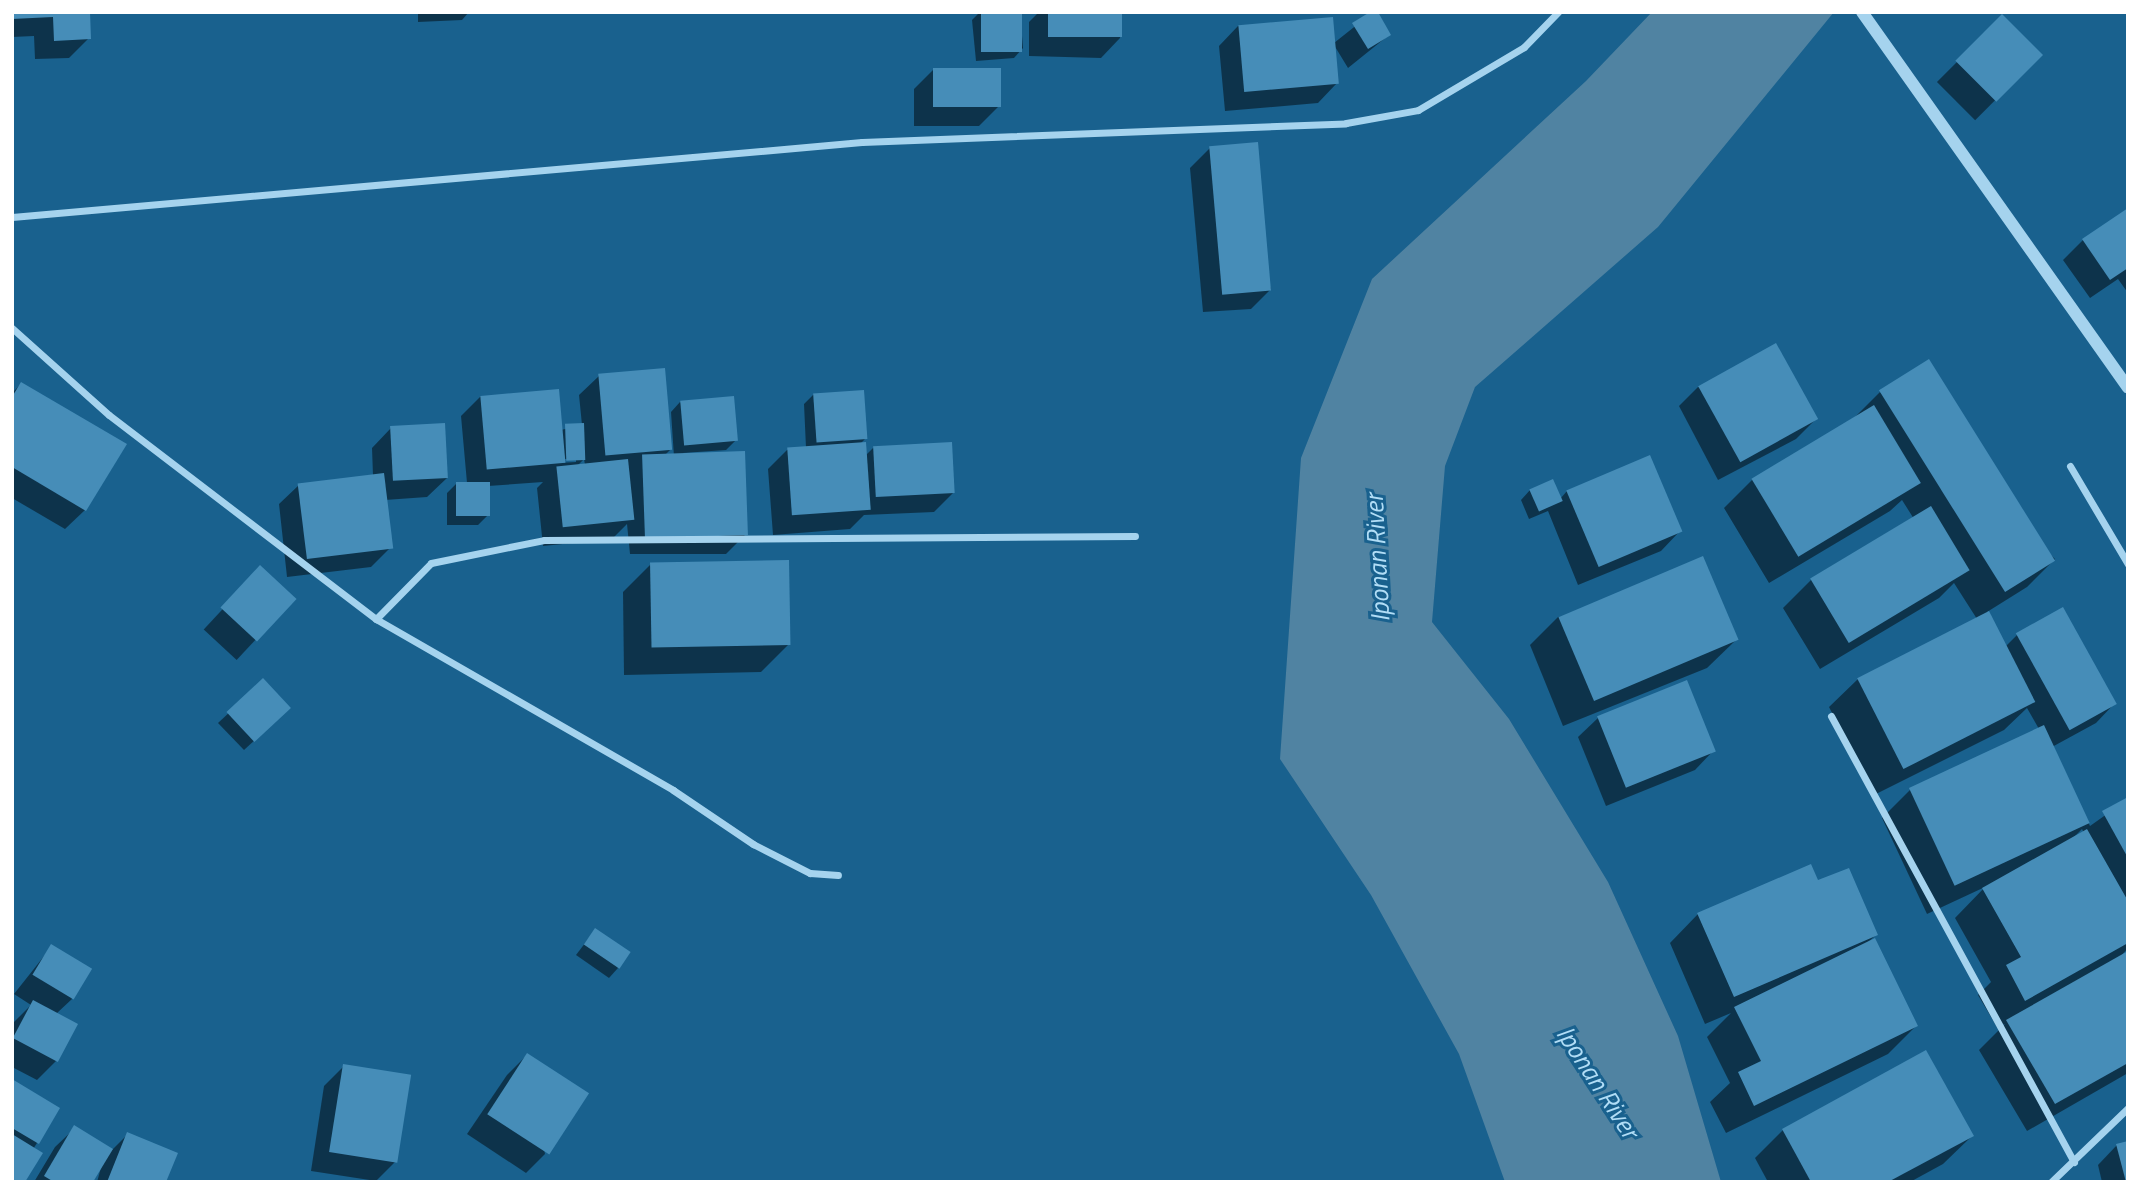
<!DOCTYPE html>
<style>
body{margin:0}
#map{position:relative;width:2140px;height:1194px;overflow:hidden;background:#19618e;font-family:"Titillium Web",sans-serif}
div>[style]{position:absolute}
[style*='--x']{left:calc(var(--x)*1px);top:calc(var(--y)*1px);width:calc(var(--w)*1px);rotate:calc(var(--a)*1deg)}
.water>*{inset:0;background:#5083a2}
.shadow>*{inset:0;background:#0007;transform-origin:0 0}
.building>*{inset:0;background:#468db8;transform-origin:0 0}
.minor>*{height:7px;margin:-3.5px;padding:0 3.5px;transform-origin:3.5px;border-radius:3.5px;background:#a5d3ee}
.tertiary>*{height:12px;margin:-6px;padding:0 6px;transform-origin:6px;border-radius:6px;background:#a5d3ee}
span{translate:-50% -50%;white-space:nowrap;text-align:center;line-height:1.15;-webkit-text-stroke:6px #19618e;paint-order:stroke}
.water-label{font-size:26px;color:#b1ddf6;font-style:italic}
.frame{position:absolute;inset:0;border:14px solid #fff;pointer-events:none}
</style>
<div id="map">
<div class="water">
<div style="clip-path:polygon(1652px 12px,1834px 12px,1658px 227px,1475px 387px,1445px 466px,1432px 622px,1509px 719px,1608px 882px,1678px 1036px,1721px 1182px,1505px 1182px,1459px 1054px,1371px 895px,1280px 759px,1301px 458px,1372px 279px,1586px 81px)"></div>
</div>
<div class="shadow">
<div style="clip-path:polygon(12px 12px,88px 12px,89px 38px,69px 58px,35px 59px,34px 36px,12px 37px)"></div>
<div style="clip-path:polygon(418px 12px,469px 12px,462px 20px,418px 22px)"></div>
<div style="clip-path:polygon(980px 12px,1020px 12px,1023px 48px,1014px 58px,976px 61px,972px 20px)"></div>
<div style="clip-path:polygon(1039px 12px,1121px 12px,1120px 38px,1101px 58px,1029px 56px,1029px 22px)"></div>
<div style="clip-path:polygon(1373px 12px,1389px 35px,1348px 68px,1334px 45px,1337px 83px,1318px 103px,1225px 111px,1219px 46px,1238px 26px,1334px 43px)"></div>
<div style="left:2002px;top:17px;width:54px;height:92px;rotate:45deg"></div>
<div style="clip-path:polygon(934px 69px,999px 106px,979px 126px,914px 126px,914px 89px)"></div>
<div style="clip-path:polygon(1210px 148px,1271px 289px,1251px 309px,1203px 312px,1190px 168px)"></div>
<div style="clip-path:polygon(2128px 210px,2128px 293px,2118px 279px,2090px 298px,2063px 260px,2083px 240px)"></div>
<div style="clip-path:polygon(evenodd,599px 376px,670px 450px,662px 458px,674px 457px,671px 412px,680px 402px,736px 440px,726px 450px,683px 453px,746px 534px,726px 554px,630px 554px,627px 524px,612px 539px,543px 546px,537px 488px,543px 482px,488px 486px,488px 515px,478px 525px,447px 525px,447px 493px,457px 483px,467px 483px,461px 416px,481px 396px,561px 430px,582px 425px,579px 395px,599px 376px,558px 459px,576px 459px,576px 462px,558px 463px,558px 459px,599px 376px,584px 459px,585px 465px,577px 466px,584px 459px)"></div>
<div style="clip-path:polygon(21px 384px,85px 510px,65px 529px,12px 498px,12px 393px)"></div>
<div style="clip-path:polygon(1698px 387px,1816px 419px,1796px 439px,1718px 480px,1679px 406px)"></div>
<div style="clip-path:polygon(evenodd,1880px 392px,2055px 559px,2027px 587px,1987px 612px,2005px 647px,2017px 635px,2115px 703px,2096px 723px,2052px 747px,2090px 826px,2128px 799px,2128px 948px,2121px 956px,2128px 953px,2128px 1073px,2027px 1131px,1979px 1050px,2005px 1024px,1997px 1027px,1978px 995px,1991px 982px,1955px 918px,1985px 887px,1927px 914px,1882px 818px,1910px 790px,2039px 729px,2027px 708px,2004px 730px,1874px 795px,1829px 707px,1858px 679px,1977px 619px,1954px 583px,1939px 598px,1820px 669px,1783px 608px,1811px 580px,1914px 519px,1902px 500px,1890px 511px,1769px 583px,1724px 508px,1752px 480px,1851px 421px,1880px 392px,2082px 829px,2084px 833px,2073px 838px,2082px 829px)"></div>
<div style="clip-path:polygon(814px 394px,865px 439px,860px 444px,865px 456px,874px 447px,954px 492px,934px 512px,864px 515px,850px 529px,773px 535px,768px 469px,787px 450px,806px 448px,804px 404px)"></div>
<div style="clip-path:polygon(391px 428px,447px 478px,427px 497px,385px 500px,391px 547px,371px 567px,287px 577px,279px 504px,299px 485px,373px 476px,372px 448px)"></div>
<div style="clip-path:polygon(1530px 490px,1560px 499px,1567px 491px,1680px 531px,1661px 551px,1578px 585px,1548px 511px,1529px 519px,1521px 500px)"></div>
<div style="clip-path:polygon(651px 564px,789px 644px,761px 672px,624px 675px,623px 592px)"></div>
<div style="left:261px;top:568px;width:45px;height:84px;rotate:43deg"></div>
<div style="clip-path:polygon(1558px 617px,1736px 640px,1707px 668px,1563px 726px,1530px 645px)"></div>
<div style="clip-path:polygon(263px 681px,279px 718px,244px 750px,218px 723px)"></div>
<div style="clip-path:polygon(1686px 682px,1714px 750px,1695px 770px,1606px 806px,1578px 737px,1598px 718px)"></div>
<div style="clip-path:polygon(1817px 883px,1876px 935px,1867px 943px,1916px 1026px,1888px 1054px,1726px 1133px,1710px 1102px,1730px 1083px,1707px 1037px,1731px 1013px,1705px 1024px,1670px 943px,1698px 914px)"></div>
<div style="clip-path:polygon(595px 930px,618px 968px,609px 978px,576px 955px)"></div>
<div style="clip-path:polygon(52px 946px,72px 999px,56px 1014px,56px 1061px,37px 1080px,12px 1067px,12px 1024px,31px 1005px,14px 994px)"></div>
<div style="clip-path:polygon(527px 1055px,545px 1154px,526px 1173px,467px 1134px,507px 1075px)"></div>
<div style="clip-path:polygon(344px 1066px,396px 1161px,376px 1181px,311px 1171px,324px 1086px)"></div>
<div style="clip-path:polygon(12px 1081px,37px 1143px,12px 1182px)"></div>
<div style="clip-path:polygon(75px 1128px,112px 1150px,128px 1134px,164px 1182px,97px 1182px,102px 1164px,91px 1182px,34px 1182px,55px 1147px)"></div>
<div style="clip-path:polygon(1783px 1130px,1972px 1136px,1943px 1164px,1910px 1182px,1768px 1182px,1755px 1158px)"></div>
<div style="clip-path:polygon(2117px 1145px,2128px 1182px,2102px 1182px,2098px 1165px)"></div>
</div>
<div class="building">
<div style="clip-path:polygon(12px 12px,90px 12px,91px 39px,54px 41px,53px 17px,12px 19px)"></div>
<div style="left:981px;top:12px;width:41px;height:40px"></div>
<div style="left:1048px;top:12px;width:74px;height:25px"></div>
<div style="clip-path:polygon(1370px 12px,1378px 12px,1391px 35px,1368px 49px,1352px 23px)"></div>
<div style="left:2002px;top:14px;width:58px;height:66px;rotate:45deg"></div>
<div style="left:1333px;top:17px;width:67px;height:95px;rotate:85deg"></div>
<div style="left:933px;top:68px;width:68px;height:39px"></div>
<div style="left:1258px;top:142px;width:149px;height:49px;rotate:85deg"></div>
<div style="clip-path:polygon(2128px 208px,2128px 268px,2110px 280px,2082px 239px)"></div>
<div style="left:1776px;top:343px;width:87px;height:89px;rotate:61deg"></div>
<div style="left:1929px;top:359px;width:238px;height:59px;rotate:58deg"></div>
<div style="left:665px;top:368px;width:82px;height:67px;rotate:85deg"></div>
<div style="clip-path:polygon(21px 382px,127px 444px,86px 511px,12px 467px,12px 397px)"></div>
<div style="left:559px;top:389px;width:74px;height:79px;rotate:85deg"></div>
<div style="left:864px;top:390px;width:49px;height:51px;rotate:86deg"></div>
<div style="left:734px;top:396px;width:45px;height:54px;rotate:85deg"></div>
<div style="left:1874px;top:405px;width:91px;height:143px;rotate:59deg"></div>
<div style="left:445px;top:423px;width:55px;height:55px;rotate:87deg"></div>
<div style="left:584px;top:423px;width:37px;height:19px;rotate:88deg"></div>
<div style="left:866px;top:442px;width:68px;height:79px;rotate:86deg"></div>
<div style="left:952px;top:442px;width:51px;height:79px;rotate:87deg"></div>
<div style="left:745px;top:451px;width:84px;height:103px;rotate:88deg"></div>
<div style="left:1650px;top:455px;width:83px;height:91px;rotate:67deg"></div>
<div style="left:628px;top:459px;width:61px;height:72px;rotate:84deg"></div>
<div style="left:384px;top:473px;width:76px;height:87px;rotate:83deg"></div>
<div style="left:1553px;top:479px;width:24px;height:26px;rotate:66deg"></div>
<div style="left:456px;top:482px;width:34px;height:34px"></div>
<div style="left:1931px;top:506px;width:75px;height:141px;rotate:59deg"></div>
<div style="left:1703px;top:556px;width:91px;height:157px;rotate:67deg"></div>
<div style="left:789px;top:560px;width:85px;height:139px;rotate:89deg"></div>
<div style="left:260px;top:565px;width:50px;height:58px;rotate:43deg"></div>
<div style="left:2063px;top:607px;width:111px;height:54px;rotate:61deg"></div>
<div style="left:1989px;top:611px;width:102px;height:148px;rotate:63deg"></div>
<div style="left:263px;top:678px;width:41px;height:50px;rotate:47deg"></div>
<div style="left:1687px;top:680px;width:77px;height:97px;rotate:68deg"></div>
<div style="left:2044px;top:725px;width:108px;height:149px;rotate:65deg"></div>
<div style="clip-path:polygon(2128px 797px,2128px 858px,2102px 811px)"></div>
<div style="clip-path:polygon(2087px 829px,2128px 901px,2128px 943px,2025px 1001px,2006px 965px,2021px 957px,1982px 888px)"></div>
<div style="clip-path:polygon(1811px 864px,1818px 880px,1849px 868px,1878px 935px,1734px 997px,1697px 913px)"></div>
<div style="left:595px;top:928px;width:43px;height:20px;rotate:34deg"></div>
<div style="clip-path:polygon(1875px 938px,1918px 1026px,1754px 1106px,1738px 1072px,1761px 1061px,1734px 1007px)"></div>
<div style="left:51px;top:944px;width:48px;height:36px;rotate:31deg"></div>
<div style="clip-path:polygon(2128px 951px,2128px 1063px,2055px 1104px,2006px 1020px)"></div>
<div style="left:33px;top:1000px;width:51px;height:43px;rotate:28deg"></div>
<div style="clip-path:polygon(1926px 1050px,1974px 1136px,1888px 1182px,1811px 1182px,1782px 1129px)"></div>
<div style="left:527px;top:1053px;width:74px;height:73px;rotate:33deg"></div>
<div style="left:343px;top:1064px;width:69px;height:89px;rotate:9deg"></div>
<div style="clip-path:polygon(12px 1079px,60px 1108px,39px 1144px,12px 1128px)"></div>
<div style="clip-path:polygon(74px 1125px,113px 1149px,93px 1182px,54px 1182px,44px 1176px)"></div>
<div style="clip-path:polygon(127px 1132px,178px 1153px,166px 1182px,107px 1182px)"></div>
<div style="clip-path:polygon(12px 1134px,43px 1153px,25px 1182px,12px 1182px)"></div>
<div style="clip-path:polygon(2128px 1141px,2128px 1182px,2126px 1182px,2116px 1144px)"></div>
</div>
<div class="minor">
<div style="--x:12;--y:217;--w:853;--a:-5.04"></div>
<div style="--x:862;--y:142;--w:484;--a:-2.2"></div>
<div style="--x:1346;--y:123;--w:73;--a:-10.2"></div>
<div style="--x:1418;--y:110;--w:123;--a:-30.7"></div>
<div style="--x:1524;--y:47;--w:49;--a:-45.8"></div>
<div style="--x:12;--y:328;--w:130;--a:41.9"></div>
<div style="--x:109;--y:415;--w:336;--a:37.4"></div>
<div style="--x:376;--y:619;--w:343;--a:29.9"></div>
<div style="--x:673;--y:790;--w:97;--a:34"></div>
<div style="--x:753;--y:844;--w:64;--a:27"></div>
<div style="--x:810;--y:873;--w:28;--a:4"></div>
<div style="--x:2070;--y:466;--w:114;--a:59.4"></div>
<div style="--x:376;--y:619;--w:78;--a:-45.5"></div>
<div style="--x:431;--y:563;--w:115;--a:-11.5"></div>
<div style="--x:544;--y:540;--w:591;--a:-0.39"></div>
<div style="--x:1831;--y:716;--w:508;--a:61.42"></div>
<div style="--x:2051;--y:1182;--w:107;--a:-43.9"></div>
</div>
<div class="tertiary">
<div style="--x:1862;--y:12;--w:460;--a:54.7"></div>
</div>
<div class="water-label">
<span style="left:1377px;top:558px;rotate:-93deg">Iponan River</span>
<span style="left:1598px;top:1082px;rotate:57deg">Iponan River</span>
</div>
<div class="frame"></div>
</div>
